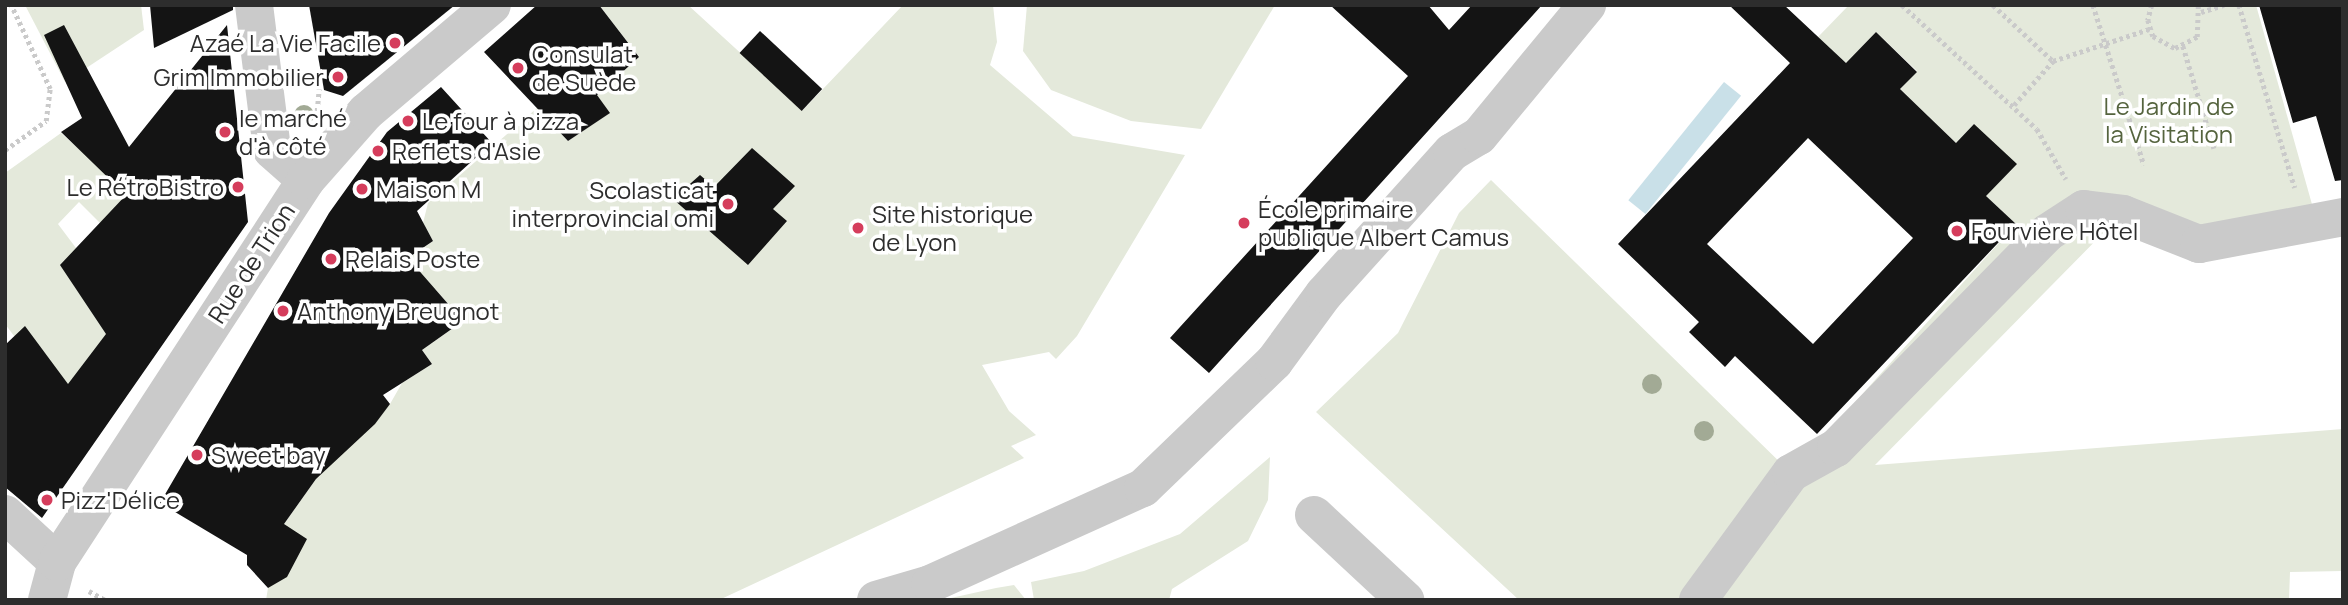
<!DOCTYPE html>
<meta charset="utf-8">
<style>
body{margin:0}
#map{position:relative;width:2348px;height:605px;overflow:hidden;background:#fff;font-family:Manrope,sans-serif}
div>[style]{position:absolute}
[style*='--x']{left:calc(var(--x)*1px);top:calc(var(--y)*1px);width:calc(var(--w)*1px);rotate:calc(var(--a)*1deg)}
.green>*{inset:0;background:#e4e9db}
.water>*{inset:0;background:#c9e0e8;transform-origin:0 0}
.building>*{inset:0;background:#141414;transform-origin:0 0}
.path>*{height:4.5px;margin-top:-2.25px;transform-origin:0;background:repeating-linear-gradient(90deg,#cacaca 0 3.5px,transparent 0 7px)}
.minor>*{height:38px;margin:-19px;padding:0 19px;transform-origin:19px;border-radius:19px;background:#cacaca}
.trees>*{width:20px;height:20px;margin:-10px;border-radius:50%;background:#a2aa95}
.dots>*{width:19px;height:19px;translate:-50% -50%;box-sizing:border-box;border:4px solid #fff;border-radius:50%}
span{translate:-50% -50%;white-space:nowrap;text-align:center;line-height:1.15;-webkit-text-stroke:7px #fff;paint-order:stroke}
.poi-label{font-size:24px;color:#2d2d2d}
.right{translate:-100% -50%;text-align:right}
.left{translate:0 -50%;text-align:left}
.park-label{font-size:24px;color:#55643e}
.street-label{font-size:24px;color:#2d2d2d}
.frame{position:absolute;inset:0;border:7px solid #2d2d2d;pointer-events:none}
</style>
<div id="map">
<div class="green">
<div style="clip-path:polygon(25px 5px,141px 5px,144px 30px,65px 82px)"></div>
<div style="clip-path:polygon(599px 5px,688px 5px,803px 110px,903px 5px,993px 5px,997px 42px,990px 65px,1073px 136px,1185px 155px,1077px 336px,1056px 359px,1049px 352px,982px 365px,1009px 411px,1036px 435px,1011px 446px,1024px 458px,719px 600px,266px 600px,268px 588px,288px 564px,284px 524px,316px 479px,390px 404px,402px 383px,432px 364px,422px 350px,463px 321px,435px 289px,404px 309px,408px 259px,433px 241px,423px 223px,428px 203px,537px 108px,568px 141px,609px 113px,597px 95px,639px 57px)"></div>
<div style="clip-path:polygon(1027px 5px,1275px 5px,1201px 129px,1131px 121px,1051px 90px,1023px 51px)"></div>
<div style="clip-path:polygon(1849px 5px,2256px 5px,2322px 240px,2114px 222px,1875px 465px,2343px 429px,2343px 571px,2290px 572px,2289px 600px,1519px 600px,1316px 412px,1398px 333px,1459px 213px,1491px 180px,1791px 473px,2016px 224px,1986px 196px,1974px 124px,1956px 143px,1900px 89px,1917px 71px,1876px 32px,1846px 63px,1818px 37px)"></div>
<div style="clip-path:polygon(61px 133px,81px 151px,108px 133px,157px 213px,133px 256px,79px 202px,58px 224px,85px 260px,74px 286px,111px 338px,64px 402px,5px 324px,5px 173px)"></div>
<div style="clip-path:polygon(1270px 457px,1268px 500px,1248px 541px,1172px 589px,1169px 600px,1034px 600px,1031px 582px,1084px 571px,1180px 534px)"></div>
<div style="clip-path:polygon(1014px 585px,1026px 600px,942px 600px,996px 588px)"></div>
</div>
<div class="water">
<div style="left:1724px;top:82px;width:22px;height:152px;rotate:39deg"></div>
</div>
<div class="building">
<div style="clip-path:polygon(150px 5px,233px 5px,233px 10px,154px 48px)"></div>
<div style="clip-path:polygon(309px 5px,455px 5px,343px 96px,324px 90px)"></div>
<div style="clip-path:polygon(537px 5px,599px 5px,639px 57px,597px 95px,610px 113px,568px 141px,484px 52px)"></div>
<div style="clip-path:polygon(1330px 5px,1428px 5px,1449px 30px,1472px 5px,1542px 5px,1209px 373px,1170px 338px,1408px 76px)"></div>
<div style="clip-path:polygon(evenodd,1729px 5px,1784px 5px,1846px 63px,1876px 32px,1917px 72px,1900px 89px,1956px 143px,1974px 124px,2017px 164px,1986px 196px,2016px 224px,1817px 434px,1735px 356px,1725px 367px,1689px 332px,1699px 322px,1618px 244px,1790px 63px,1729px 5px,1808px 138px,1913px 238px,1813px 344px,1707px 244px,1808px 138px)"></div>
<div style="clip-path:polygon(2259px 5px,2343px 5px,2343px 180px,2335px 181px,2316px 116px,2293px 123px)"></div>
<div style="clip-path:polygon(64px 25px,129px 147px,227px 25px,248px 222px,42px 518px,5px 487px,5px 345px,25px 326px,68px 384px,106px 334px,60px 265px,126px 195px,61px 132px,82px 118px,44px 35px)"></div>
<div style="left:760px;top:31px;width:85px;height:30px;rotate:43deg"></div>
<div style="clip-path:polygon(441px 87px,492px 143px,417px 211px,433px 241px,408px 258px,463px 321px,422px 350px,432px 364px,383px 395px,390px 404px,375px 424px,316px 479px,284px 524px,307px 539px,287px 577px,268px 588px,247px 565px,247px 555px,160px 503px,329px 213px,387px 132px)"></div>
<div style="clip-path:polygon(752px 148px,795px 186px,773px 209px,787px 221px,748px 265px,673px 199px,700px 175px,714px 187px)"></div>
</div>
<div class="path">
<div style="--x:1902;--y:5;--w:183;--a:42.6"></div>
<div style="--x:2037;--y:129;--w:58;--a:59.9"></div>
<div style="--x:1993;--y:5;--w:82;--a:43"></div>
<div style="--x:2093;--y:5;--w:168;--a:72.3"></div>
<div style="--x:2152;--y:5;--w:16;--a:105"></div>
<div style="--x:2148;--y:20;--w:17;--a:73"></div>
<div style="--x:2153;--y:36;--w:25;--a:29"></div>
<div style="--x:2175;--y:48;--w:25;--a:-27"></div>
<div style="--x:2197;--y:37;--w:32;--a:-88"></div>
<div style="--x:2239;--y:5;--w:191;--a:73"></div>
<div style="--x:2201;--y:12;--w:24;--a:-17"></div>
<div style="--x:2183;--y:46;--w:107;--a:73.1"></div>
<div style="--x:2014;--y:105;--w:59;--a:-48.4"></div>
<div style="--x:2053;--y:61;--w:101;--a:-18.4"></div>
<div style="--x:317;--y:111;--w:24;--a:-85"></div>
<div style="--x:5;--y:150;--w:50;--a:-35.3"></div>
<div style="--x:46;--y:121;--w:32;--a:-83"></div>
<div style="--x:50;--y:89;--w:93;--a:-114.9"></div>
<div style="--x:89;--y:591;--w:18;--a:29"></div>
</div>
<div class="minor">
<div style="--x:254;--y:5;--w:146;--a:82.9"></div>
<div style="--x:272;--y:150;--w:45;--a:41.4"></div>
<div style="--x:5;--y:514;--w:71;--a:42.7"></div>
<div style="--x:1314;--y:515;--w:125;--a:43"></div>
<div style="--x:47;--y:600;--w:39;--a:-75"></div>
<div style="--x:57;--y:562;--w:456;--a:-56.9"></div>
<div style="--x:306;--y:180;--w:91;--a:-48.6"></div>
<div style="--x:366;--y:112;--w:165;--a:-40.3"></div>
<div style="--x:876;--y:600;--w:56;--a:-16.5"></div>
<div style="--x:930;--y:584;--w:234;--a:-24.3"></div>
<div style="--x:1143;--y:488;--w:182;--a:-43.9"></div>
<div style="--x:1274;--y:362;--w:84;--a:-53.7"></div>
<div style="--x:1324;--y:294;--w:191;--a:-48"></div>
<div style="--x:1452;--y:152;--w:31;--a:-31"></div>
<div style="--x:1479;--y:136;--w:170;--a:-50.5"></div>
<div style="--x:1698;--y:600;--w:157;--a:-53.8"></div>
<div style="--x:1791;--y:473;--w:51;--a:-29.1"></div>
<div style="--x:1836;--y:448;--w:301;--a:-45.5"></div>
<div style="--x:2047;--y:233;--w:44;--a:-33"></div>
<div style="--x:2084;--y:209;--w:39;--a:7"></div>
<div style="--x:2123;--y:214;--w:82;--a:21.5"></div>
<div style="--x:2199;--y:244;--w:147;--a:-10.6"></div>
</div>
<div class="trees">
<div style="left:304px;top:115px"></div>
<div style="left:1652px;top:384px"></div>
<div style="left:1704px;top:431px"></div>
</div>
<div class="dots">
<div style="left:395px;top:43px;background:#d53d5c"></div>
<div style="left:518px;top:68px;background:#d53d5c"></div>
<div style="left:338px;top:77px;background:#d53d5c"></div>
<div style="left:408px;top:121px;background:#d53d5c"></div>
<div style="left:225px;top:132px;background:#d53d5c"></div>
<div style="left:378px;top:151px;background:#d53d5c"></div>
<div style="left:238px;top:187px;background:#d53d5c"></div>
<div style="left:362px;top:189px;background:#d53d5c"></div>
<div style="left:728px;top:204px;background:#d53d5c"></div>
<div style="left:1244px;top:223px;background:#d53d5c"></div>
<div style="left:858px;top:228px;background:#d53d5c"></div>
<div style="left:1957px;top:231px;background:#d53d5c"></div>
<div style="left:331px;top:259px;background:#d53d5c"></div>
<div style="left:283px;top:311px;background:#d53d5c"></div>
<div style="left:197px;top:455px;background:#d53d5c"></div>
<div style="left:47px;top:500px;background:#d53d5c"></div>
</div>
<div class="poi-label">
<span class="right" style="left:381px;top:43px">Azaé La Vie Facile</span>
<span class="left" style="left:532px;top:68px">Consulat<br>de Suède</span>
<span class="right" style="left:324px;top:77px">Grim Immobilier</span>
<span class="left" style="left:239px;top:132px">le marché<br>d'à côté</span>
<span class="left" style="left:422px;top:121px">Le four à pizza</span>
<span class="left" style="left:392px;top:151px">Reflets d'Asie</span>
<span class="right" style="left:224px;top:187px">Le RétroBistro</span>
<span class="left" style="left:376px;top:189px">Maison M</span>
<span class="right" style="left:714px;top:204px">Scolasticat<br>interprovincial omi</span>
<span class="left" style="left:1258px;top:223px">École primaire<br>publique Albert Camus</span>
<span class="left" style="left:872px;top:228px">Site historique<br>de Lyon</span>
<span class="left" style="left:1971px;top:231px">Fourvière Hôtel</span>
<span class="left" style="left:345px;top:259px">Relais Poste</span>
<span class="left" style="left:297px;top:311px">Anthony Breugnot</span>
<span class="left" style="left:211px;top:455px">Sweet bay</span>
<span class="left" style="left:61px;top:500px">Pizz'Délice</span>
</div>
<div class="park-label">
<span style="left:2169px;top:120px">Le Jardin de<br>la Visitation</span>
</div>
<div class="street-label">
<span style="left:251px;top:263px;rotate:-57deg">Rue de Trion</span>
</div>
<div class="frame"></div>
</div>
